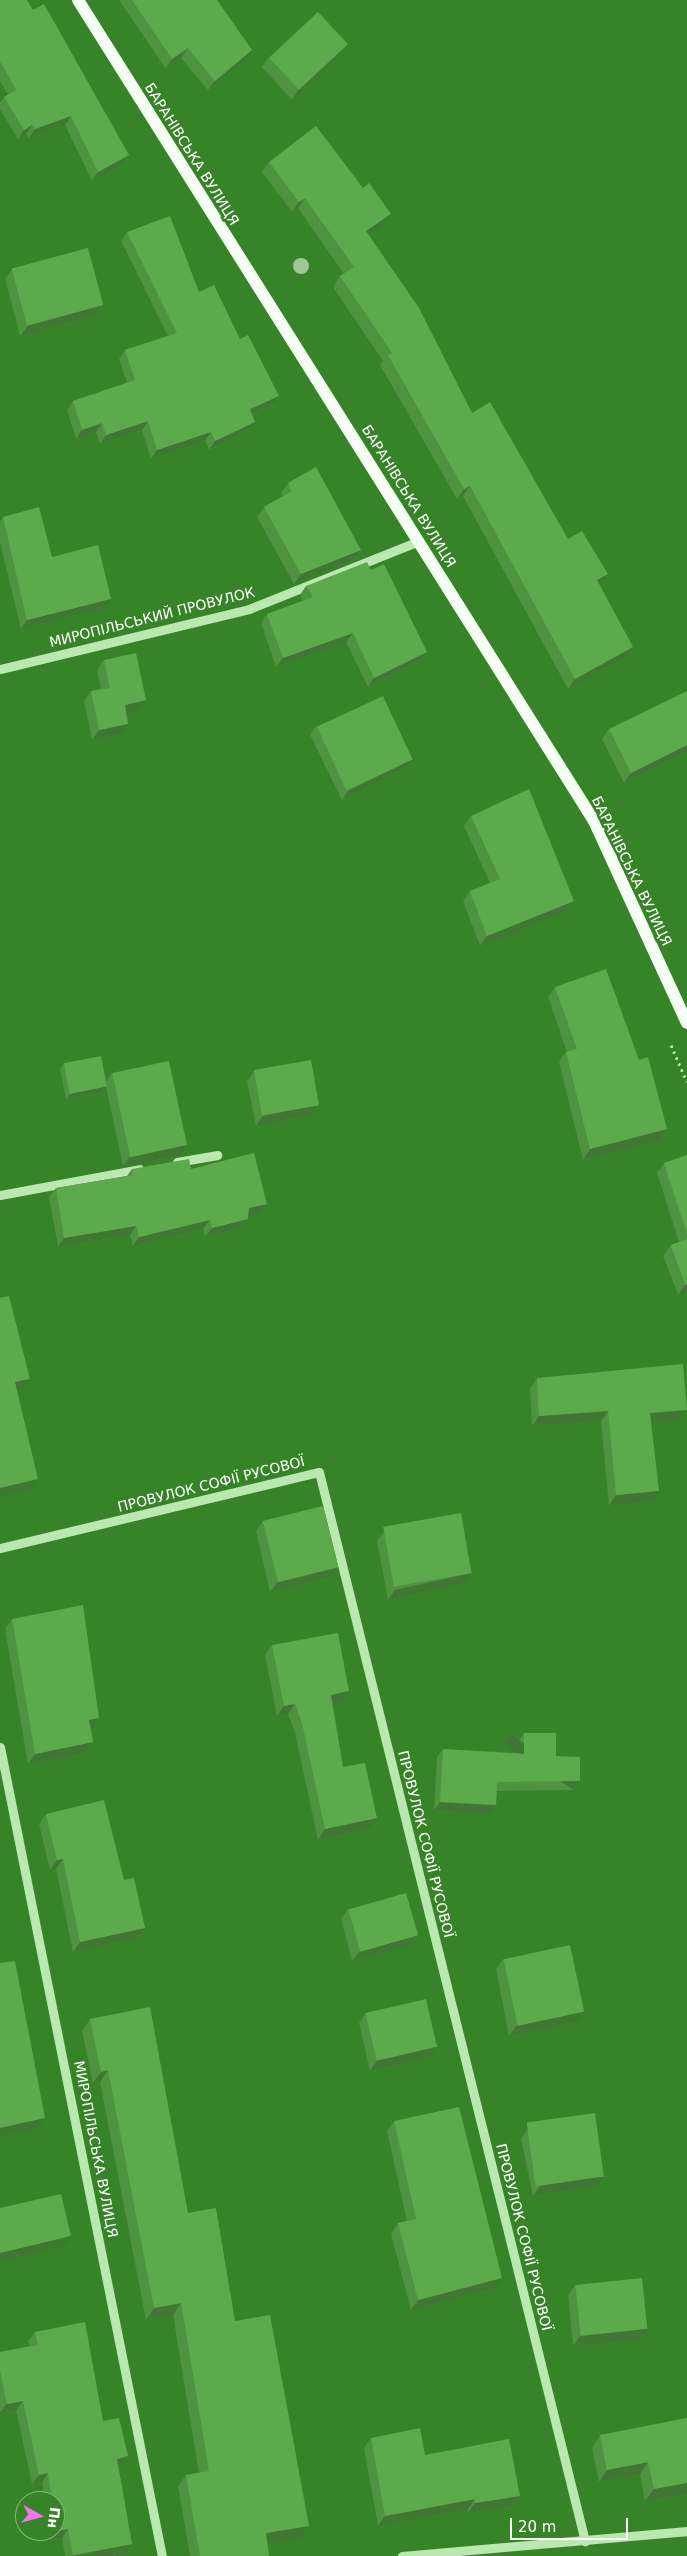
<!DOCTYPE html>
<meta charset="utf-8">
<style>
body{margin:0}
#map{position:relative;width:687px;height:2556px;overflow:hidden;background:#368427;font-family:"DejaVu Sans",sans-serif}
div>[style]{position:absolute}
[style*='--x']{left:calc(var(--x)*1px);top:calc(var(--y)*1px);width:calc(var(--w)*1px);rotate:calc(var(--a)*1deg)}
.path>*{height:3px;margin-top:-1.5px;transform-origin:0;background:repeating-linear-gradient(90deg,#bbe7b1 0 2.5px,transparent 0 6.5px)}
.minor>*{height:9px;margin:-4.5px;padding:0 4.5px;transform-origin:4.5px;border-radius:4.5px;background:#bbe7b1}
.major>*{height:12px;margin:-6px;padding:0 6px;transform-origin:6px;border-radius:6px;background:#f4fef2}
.trees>*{width:16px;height:16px;margin:-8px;border-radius:50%;background:#a0c798}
.wall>*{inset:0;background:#4f9240}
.shaded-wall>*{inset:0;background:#407734;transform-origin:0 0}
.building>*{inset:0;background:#5caa4b;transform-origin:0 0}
span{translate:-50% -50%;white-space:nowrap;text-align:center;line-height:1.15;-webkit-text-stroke:5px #368427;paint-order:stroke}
.street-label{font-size:14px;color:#fff}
.north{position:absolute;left:15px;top:2491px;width:50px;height:50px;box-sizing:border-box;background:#368427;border:1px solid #86b57d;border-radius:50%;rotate:97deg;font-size:14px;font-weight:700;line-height:20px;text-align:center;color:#fff}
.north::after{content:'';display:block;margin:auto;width:18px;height:22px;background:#ee76f0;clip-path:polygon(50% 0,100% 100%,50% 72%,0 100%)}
.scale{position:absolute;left:510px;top:2518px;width:118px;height:22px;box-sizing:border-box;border:2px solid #fff;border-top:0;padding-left:6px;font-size:15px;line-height:18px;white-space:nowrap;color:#fff;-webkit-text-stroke:4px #368427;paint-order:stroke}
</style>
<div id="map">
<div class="path">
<div style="--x:671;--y:1045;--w:40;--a:66.6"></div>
</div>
<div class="minor">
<div style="--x:0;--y:669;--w:256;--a:-13.5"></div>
<div style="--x:249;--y:609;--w:183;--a:-21.8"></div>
<div style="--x:177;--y:1162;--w:41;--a:-9.9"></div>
<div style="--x:0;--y:1195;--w:142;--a:-10.5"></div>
<div style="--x:0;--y:1548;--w:328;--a:-13.4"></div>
<div style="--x:319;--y:1472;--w:1102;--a:76.03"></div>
<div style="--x:0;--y:1747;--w:825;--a:78.68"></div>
<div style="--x:402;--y:2556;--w:286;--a:-5"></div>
</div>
<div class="major">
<div style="--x:78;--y:0;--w:970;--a:57.85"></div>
<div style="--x:594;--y:821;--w:222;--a:65.3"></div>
</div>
<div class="trees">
<div style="left:301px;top:266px"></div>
</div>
<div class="wall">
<div style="clip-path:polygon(0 0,33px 10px,129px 155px,123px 164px,92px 181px,65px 125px,29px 138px,26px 134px,18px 139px,0 109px,0 103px,4px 97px,8px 95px,0 81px)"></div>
<div style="clip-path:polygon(119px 0,217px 0,245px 60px,208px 90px,181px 58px,166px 69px)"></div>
<div style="clip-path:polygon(348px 44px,341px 54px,292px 100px,262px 67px,269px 57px)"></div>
<div style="clip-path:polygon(269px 162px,384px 224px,368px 235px,472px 413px,568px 539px,601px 584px,600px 585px,626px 657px,568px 689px,463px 496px,457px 499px,380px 365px,383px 361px,333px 287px,340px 276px,344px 274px,298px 208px,292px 212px,262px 172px)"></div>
<div style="clip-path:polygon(127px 232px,199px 292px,240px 339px,273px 404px,252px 414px,249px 430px,209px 450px,205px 441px,151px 459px,142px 430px,100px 444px,96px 432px,76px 439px,67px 410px,73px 401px,127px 383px,119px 359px,125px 350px,168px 336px,121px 241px)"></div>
<div style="clip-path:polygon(12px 269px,96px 315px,20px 336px,5px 279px)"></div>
<div style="clip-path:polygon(288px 483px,361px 550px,354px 560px,294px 584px,257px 517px,264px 507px,283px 497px,281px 493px)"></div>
<div style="clip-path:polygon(3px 517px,52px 557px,105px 608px,21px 629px,0 542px,0 522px)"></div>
<div style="clip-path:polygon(371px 570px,427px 652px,420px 661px,368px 687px,346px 642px,276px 667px,261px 623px,267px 614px,303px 601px,300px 595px,306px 586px)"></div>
<div style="clip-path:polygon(104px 660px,146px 700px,139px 710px,126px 713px,121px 734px,92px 740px,84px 701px,91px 691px,101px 689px,97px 670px)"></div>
<div style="clip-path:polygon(316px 726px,407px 767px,342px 800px,310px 735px)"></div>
<div style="clip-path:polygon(609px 729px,687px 752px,624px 783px,602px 739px)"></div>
<div style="clip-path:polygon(471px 816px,574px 901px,567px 911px,480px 946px,463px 901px,470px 891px,490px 883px,464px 826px)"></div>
<div style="clip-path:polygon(555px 987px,639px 1060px,667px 1129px,660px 1140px,583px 1160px,559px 1062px,566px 1052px,567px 1052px,548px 997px)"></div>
<div style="clip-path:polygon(64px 1063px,106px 1082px,112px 1073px,180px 1156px,123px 1166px,106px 1087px,103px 1092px,66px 1099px,60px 1069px)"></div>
<div style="clip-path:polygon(254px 1071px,312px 1115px,256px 1126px,247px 1081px)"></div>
<div style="clip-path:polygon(687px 1155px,687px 1291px,678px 1295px,663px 1256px,671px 1245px,679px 1242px,657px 1173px,664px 1163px)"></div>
<div style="clip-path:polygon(132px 1169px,191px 1169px,267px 1204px,261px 1213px,248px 1216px,248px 1219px,241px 1228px,205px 1237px,203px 1229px,133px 1246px,130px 1235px,58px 1247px,49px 1197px,56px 1188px,127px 1176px)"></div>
<div style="clip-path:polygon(537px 1378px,680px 1420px,651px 1423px,652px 1501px,609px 1506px,601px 1421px,532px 1426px,530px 1388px)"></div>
<div style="clip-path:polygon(263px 1521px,338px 1567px,331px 1577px,270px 1592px,256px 1531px)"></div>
<div style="clip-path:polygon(384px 1531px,472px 1573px,465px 1583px,388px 1600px,377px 1541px)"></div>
<div style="clip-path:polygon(12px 1619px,92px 1728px,91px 1729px,93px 1742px,86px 1753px,28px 1764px,5px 1629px)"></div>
<div style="clip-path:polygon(272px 1645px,342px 1701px,332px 1703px,343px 1767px,370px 1828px,318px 1840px,295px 1733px,288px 1714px,277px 1716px,265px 1655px)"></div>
<div style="clip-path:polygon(524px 1733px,556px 1756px,574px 1790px,497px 1791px,496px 1805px,490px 1814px,434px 1810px,437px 1757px,443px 1749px,518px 1753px,518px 1741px)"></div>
<div style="clip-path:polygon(46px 1814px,124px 1880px,145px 1928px,138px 1938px,73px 1952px,56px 1869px,50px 1870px,39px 1824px)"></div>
<div style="clip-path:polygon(348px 1909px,418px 1935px,411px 1945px,352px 1961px,341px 1919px)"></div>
<div style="clip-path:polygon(503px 1959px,577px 2022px,509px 2036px,496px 1969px)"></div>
<div style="clip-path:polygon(366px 2013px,430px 2057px,370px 2071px,359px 2023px)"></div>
<div style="clip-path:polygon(90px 2019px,188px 2213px,235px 2321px,309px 2526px,301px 2538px,267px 2543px,269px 2556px,190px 2556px,178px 2486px,186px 2475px,199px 2473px,173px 2315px,146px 2320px,100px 2082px,93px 2083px,82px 2031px)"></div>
<div style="clip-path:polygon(394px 2121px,495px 2288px,411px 2310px,391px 2234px,398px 2223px,407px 2221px,387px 2131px)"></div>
<div style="clip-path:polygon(528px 2129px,597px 2186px,533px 2196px,521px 2139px)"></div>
<div style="clip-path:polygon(575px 2285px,640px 2340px,573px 2346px,568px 2295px)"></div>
<div style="clip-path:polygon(35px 2332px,103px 2421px,128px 2456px,121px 2465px,118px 2466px,132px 2544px,126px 2553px,112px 2556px,65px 2556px,62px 2538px,50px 2540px,49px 2531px,55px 2531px,55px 2501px,45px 2501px,42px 2482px,32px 2484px,16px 2410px,0 2413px,0 2352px,30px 2346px,28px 2341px)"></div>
<div style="clip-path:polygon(687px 2418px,687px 2494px,645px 2501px,640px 2474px,599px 2482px,592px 2448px,600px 2435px)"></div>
<div style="clip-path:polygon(371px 2438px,425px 2455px,520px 2496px,512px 2506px,468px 2513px,468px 2509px,378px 2526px,364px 2448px)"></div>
</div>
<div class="shaded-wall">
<div style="clip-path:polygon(348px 44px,341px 54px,292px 100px,299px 89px)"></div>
<div style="clip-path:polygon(188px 48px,181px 58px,166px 69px,172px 59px)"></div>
<div style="clip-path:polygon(252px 50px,245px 60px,208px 90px,215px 81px)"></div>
<div style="clip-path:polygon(71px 116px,65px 125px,29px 138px,35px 129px)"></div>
<div style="clip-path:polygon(32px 125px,26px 134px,18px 139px,24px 130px)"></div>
<div style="clip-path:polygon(129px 155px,123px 164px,92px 181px,98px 172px)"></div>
<div style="clip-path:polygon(305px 198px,298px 208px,292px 212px,299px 202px)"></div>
<div style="clip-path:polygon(391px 214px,384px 224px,359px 242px,366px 231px)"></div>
<div style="clip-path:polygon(103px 305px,96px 315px,20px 336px,28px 326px)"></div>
<div style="clip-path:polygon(279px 396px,273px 404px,243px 418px,250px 409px)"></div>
<div style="clip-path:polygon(148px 421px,142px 430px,100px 444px,106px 435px)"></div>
<div style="clip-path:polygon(255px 422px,249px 430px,209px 450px,215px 441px)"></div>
<div style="clip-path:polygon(102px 423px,96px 432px,76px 439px,82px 430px)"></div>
<div style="clip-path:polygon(211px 432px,205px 441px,151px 459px,157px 450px)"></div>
<div style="clip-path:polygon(470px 486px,463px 496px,457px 499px,464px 489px)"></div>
<div style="clip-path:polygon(361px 550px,354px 560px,294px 584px,301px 574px)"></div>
<div style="clip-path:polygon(608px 574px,601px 584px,590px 590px,597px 580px)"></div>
<div style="clip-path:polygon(111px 599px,105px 608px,21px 629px,27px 620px)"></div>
<div style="clip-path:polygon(353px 633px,346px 642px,276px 667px,283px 658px)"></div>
<div style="clip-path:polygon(633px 647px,626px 657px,568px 689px,575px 679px)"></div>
<div style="clip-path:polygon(427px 652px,420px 661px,368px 687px,374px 678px)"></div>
<div style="clip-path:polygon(146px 700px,139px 710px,118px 715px,125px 705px)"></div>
<div style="clip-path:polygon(128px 724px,121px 734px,92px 740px,99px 730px)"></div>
<div style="clip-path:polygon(687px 745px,687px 752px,624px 783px,631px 773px)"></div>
<div style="clip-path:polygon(413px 759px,407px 767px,342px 800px,348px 791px)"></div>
<div style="clip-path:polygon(574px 901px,567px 911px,480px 946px,487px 936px)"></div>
<div style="clip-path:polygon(107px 1086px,103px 1092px,66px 1099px,70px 1094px)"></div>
<div style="clip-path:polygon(319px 1105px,312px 1115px,256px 1126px,263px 1116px)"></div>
<div style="clip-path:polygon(667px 1129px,660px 1140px,583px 1160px,590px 1149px)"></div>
<div style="clip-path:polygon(187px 1145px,180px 1156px,123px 1166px,130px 1156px)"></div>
<div style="clip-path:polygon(267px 1204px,261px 1213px,242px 1218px,249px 1208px)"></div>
<div style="clip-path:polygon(248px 1219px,241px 1228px,205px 1237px,212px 1228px)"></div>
<div style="clip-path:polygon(210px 1220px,203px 1229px,133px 1246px,139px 1237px)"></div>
<div style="clip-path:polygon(136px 1226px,130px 1235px,58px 1247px,64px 1238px)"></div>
<div style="clip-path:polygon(687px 1284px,687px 1291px,678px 1295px,685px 1285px)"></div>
<div style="clip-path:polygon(30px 1379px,23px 1388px,8px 1392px,15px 1382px)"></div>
<div style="clip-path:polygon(687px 1410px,680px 1420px,643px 1424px,650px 1413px)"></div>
<div style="clip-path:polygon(608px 1411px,601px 1421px,532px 1426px,539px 1416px)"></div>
<div style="clip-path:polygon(38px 1479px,31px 1489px,0 1496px,0 1488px)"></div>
<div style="clip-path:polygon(659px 1491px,652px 1501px,609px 1506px,616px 1495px)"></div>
<div style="clip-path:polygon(338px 1567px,331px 1577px,270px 1592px,278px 1582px)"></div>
<div style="clip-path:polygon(472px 1573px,465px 1583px,388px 1600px,395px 1590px)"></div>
<div style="clip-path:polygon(349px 1691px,342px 1701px,324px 1705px,331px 1695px)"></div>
<div style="clip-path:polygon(295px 1704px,288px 1714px,277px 1716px,284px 1706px)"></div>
<div style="clip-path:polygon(99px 1718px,92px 1728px,82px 1731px,89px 1720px)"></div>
<div style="clip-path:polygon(93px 1742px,86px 1753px,28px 1764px,35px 1754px)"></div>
<div style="left:580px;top:1781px;width:11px;height:83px;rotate:124deg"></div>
<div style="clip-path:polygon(440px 1802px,496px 1805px,490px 1814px,434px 1810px)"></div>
<div style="clip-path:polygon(377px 1818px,370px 1828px,318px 1840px,325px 1829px)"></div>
<div style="clip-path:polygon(63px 1859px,56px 1869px,50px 1870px,57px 1860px)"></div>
<div style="clip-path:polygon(145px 1928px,138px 1938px,73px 1952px,80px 1942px)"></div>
<div style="clip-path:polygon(418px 1935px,411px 1945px,352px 1961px,360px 1951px)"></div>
<div style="clip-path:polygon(584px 2012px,577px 2022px,509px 2036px,516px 2026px)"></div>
<div style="clip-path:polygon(437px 2047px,430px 2057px,370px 2071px,377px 2060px)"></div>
<div style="clip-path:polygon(108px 2070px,100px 2082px,93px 2083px,101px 2072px)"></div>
<div style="clip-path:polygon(45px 2118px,38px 2128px,0 2136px,0 2128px)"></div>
<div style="clip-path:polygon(604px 2176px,597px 2186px,533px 2196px,540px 2186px)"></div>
<div style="clip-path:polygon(71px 2236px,64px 2246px,0 2261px,0 2253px)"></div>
<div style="clip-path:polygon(502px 2278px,495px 2288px,411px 2310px,418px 2300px)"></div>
<div style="clip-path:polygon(181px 2303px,173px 2315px,146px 2320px,154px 2308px)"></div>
<div style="clip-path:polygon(647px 2329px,640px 2340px,573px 2346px,580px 2336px)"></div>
<div style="clip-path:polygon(23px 2401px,16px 2410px,0 2413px,7px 2404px)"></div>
<div style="clip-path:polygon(128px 2456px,121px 2465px,110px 2468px,117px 2459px)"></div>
<div style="clip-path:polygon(648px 2462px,640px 2474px,599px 2482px,607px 2470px)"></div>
<div style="clip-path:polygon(48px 2473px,42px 2482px,32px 2484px,39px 2475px)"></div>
<div style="clip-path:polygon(687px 2483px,687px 2494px,645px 2501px,654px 2489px)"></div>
<div style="clip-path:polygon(520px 2496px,512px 2506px,468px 2513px,475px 2503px)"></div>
<div style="clip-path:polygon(475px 2499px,468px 2509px,378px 2526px,385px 2516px)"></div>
<div style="clip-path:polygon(309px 2526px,301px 2538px,257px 2545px,266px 2533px)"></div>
<div style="clip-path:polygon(68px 2529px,62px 2538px,50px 2540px,57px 2531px)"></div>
<div style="clip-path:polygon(132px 2544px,126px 2553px,112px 2556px,73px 2556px)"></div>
</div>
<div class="building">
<div style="clip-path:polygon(0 0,27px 0,33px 10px,44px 4px,129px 155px,98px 172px,71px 116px,35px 129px,32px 125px,24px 130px,4px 97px,16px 90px,0 61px)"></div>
<div style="clip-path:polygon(132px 0,217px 0,252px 50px,215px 81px,188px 48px,172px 59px)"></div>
<div style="left:318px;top:12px;width:44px;height:67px;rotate:47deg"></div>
<div style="clip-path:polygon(316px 126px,363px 188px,369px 183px,391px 214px,366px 231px,419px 308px,472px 413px,490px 402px,568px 539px,582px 531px,608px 574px,597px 580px,633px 647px,575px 679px,470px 486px,464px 489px,388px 355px,392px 353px,340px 276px,354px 267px,305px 198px,299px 202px,269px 162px)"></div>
<div style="clip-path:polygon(170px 216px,199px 292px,214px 285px,240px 339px,248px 335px,279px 396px,250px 409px,255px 422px,215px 441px,211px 432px,157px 450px,148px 421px,106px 435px,102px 423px,82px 430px,73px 401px,135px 380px,125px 350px,177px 333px,127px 232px)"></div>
<div style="left:88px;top:248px;width:59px;height:79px;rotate:75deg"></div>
<div style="clip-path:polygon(316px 467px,361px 550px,301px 574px,264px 507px,292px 491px,288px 483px)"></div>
<div style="clip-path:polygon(39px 507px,52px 557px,98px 545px,111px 599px,27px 620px,3px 517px)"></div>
<div style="clip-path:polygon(367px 562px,371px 570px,384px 564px,427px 652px,374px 678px,353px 633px,283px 658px,267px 614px,313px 597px,306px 586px)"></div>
<div style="clip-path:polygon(136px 653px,146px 700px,125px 705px,128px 724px,99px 730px,91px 691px,110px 688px,104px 660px)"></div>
<div style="clip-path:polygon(687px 691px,687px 745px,631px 773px,609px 729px)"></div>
<div style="left:383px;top:696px;width:70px;height:73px;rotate:65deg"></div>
<div style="clip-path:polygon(529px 789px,574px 901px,487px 936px,470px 891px,500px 879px,471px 816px)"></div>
<div style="clip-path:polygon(606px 969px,639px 1060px,648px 1057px,667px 1129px,590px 1149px,566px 1052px,577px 1049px,555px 987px)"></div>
<div style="left:101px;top:1056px;width:31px;height:38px;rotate:79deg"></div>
<div style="left:311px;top:1060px;width:46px;height:58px;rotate:80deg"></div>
<div style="left:169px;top:1061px;width:86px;height:58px;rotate:78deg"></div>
<div style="clip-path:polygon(254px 1153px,267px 1204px,249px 1208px,248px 1219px,212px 1228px,210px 1220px,139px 1237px,136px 1226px,64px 1238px,56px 1188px,133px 1175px,132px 1169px,189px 1159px,191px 1169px)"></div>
<div style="clip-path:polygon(687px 1155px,687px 1234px,664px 1163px)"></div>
<div style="clip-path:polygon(687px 1239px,687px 1284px,685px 1285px,671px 1245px)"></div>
<div style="clip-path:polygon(9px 1296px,30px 1379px,15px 1382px,38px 1479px,0 1488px,0 1298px)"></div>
<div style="clip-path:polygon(683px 1364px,687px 1410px,650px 1413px,659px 1491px,616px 1495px,608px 1411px,539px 1416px,537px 1378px)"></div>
<div style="left:323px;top:1506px;width:63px;height:62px;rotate:76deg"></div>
<div style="left:461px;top:1513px;width:61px;height:79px;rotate:80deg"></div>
<div style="clip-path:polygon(83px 1605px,99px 1718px,89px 1720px,93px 1742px,35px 1754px,12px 1619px)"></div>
<div style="clip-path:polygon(338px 1633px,349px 1691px,331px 1695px,343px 1767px,365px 1763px,377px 1818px,325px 1829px,302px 1723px,295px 1704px,284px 1706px,272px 1645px)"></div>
<div style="clip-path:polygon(524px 1733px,556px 1733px,556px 1756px,580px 1757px,580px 1781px,497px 1782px,496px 1805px,440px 1802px,443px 1749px,524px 1754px)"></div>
<div style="clip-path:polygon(104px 1800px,124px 1880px,134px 1878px,145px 1928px,80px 1942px,63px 1859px,57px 1860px,46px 1814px)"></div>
<div style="left:406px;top:1893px;width:44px;height:60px;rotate:74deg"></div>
<div style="left:570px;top:1945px;width:68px;height:68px;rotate:78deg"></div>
<div style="clip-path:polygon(15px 1961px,45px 2118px,0 2128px,0 1963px)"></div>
<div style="left:426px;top:1999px;width:49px;height:62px;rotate:77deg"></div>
<div style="clip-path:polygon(150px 2007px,188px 2213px,216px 2208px,235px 2321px,270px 2315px,309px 2526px,266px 2533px,269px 2556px,200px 2556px,186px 2475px,209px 2471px,181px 2303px,154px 2308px,108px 2070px,101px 2072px,90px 2019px)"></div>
<div style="clip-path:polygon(459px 2107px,502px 2278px,418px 2300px,398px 2223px,416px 2219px,394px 2121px)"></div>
<div style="left:595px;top:2113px;width:64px;height:69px;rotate:82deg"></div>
<div style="clip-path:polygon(61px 2194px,71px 2236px,0 2253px,0 2208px)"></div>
<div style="left:642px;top:2278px;width:51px;height:67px;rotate:84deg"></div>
<div style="clip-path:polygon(85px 2322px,103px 2421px,119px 2418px,128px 2456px,117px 2459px,132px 2544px,73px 2555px,68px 2529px,57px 2531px,55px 2519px,55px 2501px,52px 2501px,48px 2473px,39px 2475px,23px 2401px,7px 2404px,0 2370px,0 2352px,38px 2345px,35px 2332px)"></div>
<div style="clip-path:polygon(687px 2418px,687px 2483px,654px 2489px,648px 2462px,607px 2470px,600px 2435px)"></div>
<div style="clip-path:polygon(420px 2428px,425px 2455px,509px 2439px,520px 2496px,475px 2503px,475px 2499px,385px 2516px,371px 2438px)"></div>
</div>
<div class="street-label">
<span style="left:192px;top:154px;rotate:58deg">БАРАНІВСЬКА ВУЛИЦЯ</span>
<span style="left:409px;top:496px;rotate:58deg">БАРАНІВСЬКА ВУЛИЦЯ</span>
<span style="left:152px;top:617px;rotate:-14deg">МИРОПІЛЬСЬКИЙ ПРОВУЛОК</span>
<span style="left:632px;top:871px;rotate:64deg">БАРАНІВСЬКА ВУЛИЦЯ</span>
<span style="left:211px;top:1484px;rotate:-14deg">ПРОВУЛОК СОФІЇ РУСОВОЇ</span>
<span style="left:426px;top:1844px;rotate:76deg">ПРОВУЛОК СОФІЇ РУСОВОЇ</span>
<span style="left:96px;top:2149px;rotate:79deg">МИРОПІЛЬСЬКА ВУЛИЦЯ</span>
<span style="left:524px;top:2237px;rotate:76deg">ПРОВУЛОК СОФІЇ РУСОВОЇ</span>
</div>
<div class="north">Пн</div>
<div class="scale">20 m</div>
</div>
